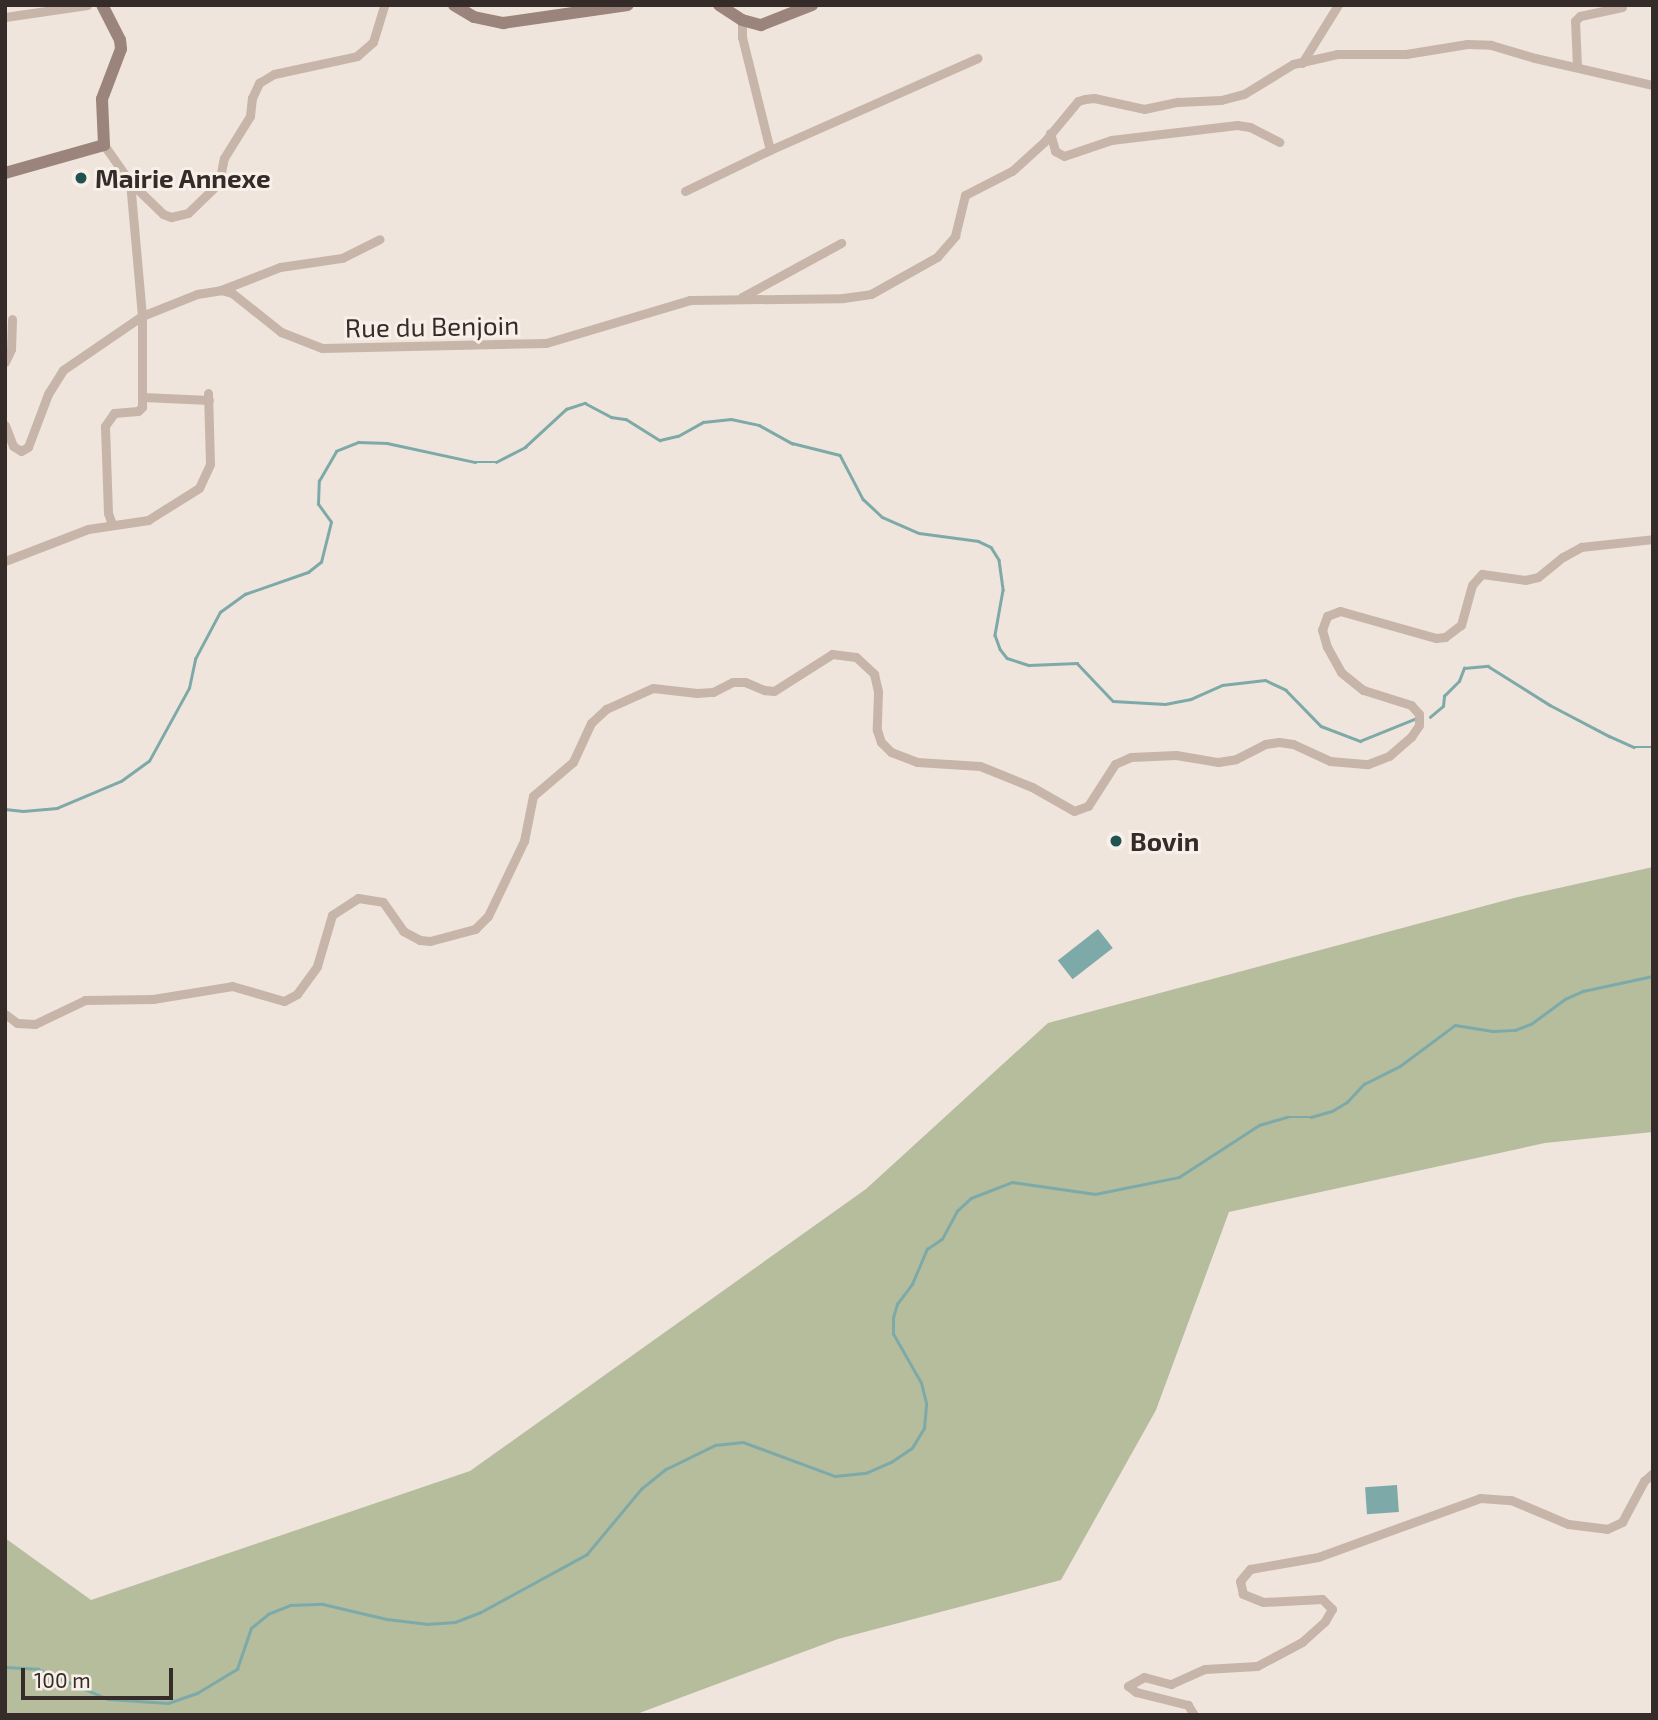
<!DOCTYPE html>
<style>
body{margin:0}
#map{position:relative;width:1658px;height:1720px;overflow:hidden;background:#f0e5dc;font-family:"Exo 2",sans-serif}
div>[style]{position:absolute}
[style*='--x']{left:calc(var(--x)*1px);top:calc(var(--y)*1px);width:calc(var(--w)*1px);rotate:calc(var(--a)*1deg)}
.green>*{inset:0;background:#b5bd9d}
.water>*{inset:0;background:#7daaa9;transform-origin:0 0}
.stream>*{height:2.5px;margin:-1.25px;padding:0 1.25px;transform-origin:1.25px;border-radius:1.25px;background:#7daaa9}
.street>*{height:9px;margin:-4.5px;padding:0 4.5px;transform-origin:4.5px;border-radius:4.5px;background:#c7b5a9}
.secondary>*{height:12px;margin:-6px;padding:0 6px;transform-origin:6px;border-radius:6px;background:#9a847b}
.dots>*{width:19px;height:19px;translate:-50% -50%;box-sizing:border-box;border:4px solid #f8f0e8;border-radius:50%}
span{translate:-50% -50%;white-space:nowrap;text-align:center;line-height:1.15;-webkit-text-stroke:6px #f8f0e8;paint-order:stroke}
.poi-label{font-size:26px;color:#352b28;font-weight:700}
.left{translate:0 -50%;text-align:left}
.street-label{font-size:26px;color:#352b28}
.frame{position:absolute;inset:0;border:7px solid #352b28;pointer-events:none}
.scale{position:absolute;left:21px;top:1668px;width:152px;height:32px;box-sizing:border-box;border:4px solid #352b28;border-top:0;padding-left:9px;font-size:21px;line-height:24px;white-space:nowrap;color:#352b28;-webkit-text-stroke:5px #f8f0e8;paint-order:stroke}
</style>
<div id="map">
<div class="green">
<div style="clip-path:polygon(1653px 867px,1653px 1132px,1545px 1143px,1229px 1212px,1156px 1410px,1061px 1580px,838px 1639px,634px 1715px,5px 1715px,5px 1538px,91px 1600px,470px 1471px,866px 1189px,1048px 1023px,1514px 898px)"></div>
</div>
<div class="water">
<div style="left:1098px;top:929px;width:24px;height:51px;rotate:52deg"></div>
<div style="left:1397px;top:1485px;width:27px;height:32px;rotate:86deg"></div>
</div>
<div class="stream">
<div style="--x:1430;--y:717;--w:17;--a:-40"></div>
<div style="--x:1443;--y:706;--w:10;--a:-84"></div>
<div style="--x:1444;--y:696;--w:21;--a:-45"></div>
<div style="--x:1459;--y:681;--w:14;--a:-69"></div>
<div style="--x:1464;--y:668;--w:24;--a:-5"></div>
<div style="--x:1488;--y:666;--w:73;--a:32.2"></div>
<div style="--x:1550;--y:705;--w:67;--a:27.7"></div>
<div style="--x:1609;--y:736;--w:27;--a:24"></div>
<div style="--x:1634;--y:747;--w:19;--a:0"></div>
<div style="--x:5;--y:809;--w:18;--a:6"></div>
<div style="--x:23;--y:811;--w:34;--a:-5"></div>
<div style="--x:57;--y:808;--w:69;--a:-22.9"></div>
<div style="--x:121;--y:781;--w:34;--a:-36"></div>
<div style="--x:149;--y:761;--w:83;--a:-61.3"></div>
<div style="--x:189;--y:688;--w:30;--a:-78"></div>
<div style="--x:195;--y:659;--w:53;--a:-62"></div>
<div style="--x:220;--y:612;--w:31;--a:-36"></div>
<div style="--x:245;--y:594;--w:67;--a:-19.2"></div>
<div style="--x:308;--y:572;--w:16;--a:-38"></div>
<div style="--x:321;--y:562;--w:41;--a:-76"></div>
<div style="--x:331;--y:522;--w:22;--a:-126"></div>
<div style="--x:318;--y:504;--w:23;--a:-88"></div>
<div style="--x:319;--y:481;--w:34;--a:-60"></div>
<div style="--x:336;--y:451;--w:24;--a:-22"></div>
<div style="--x:358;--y:442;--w:29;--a:2"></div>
<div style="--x:387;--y:443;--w:90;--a:12.2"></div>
<div style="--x:475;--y:462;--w:21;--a:0"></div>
<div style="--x:496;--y:462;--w:33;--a:-27"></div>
<div style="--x:525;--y:447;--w:56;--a:-42.8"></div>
<div style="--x:566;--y:409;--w:20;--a:-18"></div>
<div style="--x:585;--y:403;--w:30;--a:28"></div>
<div style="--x:611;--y:417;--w:15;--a:8"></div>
<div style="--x:626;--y:419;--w:40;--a:32"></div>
<div style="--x:660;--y:440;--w:18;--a:-13"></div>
<div style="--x:678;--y:436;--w:29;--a:-29"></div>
<div style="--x:703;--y:422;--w:28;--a:-6"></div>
<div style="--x:731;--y:419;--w:29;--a:12"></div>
<div style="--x:759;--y:425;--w:38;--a:29"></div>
<div style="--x:792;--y:443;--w:49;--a:14"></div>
<div style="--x:840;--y:455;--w:50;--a:62.4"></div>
<div style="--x:863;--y:499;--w:26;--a:43"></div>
<div style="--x:882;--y:517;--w:40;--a:23.4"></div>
<div style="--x:919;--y:533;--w:60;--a:7.7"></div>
<div style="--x:978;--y:541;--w:14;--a:25"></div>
<div style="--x:991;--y:547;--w:15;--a:58"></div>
<div style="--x:999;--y:560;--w:30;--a:82"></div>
<div style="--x:1003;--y:590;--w:46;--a:100.1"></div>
<div style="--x:995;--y:635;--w:15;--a:70"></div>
<div style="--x:1000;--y:649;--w:11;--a:52"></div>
<div style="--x:1007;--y:658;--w:23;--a:18"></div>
<div style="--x:1029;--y:665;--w:48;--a:-2.4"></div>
<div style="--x:1077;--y:663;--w:52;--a:46.5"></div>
<div style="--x:1113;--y:701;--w:52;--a:3.3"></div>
<div style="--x:1165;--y:704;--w:26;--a:-11"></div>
<div style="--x:1191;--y:699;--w:34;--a:-24"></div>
<div style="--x:1222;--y:685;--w:43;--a:-6.6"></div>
<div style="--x:1265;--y:680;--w:23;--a:25"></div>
<div style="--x:1286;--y:690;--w:50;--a:45.8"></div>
<div style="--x:1321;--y:726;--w:42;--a:21"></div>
<div style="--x:1360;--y:741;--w:61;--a:-22"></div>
<div style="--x:5;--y:1667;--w:33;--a:3"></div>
<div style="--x:38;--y:1669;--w:76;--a:23.2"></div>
<div style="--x:108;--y:1699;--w:60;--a:3.8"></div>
<div style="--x:168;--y:1703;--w:31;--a:-19"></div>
<div style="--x:197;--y:1693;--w:47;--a:-31"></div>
<div style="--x:237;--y:1669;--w:43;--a:-71.1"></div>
<div style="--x:251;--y:1628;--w:22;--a:-39"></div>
<div style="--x:268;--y:1614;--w:24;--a:-22"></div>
<div style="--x:290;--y:1605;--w:33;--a:-2"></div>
<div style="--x:323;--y:1604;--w:66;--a:13.2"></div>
<div style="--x:387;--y:1619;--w:39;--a:7"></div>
<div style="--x:426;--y:1624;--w:29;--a:-4"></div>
<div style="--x:455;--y:1622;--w:26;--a:-21"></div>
<div style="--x:479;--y:1613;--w:123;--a:-28.6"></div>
<div style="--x:587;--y:1554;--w:85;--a:-50.3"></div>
<div style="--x:641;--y:1489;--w:32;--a:-39"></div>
<div style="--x:666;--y:1469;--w:55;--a:-26.1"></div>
<div style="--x:715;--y:1445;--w:28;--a:-6"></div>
<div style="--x:743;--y:1442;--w:98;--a:20.3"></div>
<div style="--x:835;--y:1476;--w:31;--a:-6"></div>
<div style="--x:866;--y:1473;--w:27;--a:-24"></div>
<div style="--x:891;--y:1462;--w:25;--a:-34"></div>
<div style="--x:912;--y:1448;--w:23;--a:-59"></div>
<div style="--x:924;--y:1428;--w:25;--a:-85"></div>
<div style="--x:926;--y:1403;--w:21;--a:-104"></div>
<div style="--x:921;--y:1383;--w:56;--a:-119.7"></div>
<div style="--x:893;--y:1334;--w:16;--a:-90"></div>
<div style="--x:893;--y:1318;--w:15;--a:-74"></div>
<div style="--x:897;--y:1304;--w:25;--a:-53"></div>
<div style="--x:912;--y:1284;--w:38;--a:-67"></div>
<div style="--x:927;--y:1249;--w:18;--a:-34"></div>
<div style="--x:942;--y:1239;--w:32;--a:-62"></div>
<div style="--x:957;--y:1211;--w:19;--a:-43"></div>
<div style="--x:971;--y:1198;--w:44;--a:-21.3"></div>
<div style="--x:1012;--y:1182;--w:84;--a:8.2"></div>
<div style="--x:1095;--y:1194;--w:86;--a:-11.4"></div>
<div style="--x:1179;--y:1177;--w:95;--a:-33"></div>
<div style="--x:1259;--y:1125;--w:29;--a:-16"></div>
<div style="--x:1287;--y:1117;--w:24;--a:0"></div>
<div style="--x:1311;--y:1117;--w:22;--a:-16"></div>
<div style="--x:1332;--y:1111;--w:17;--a:-31"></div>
<div style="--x:1347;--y:1102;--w:25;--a:-47"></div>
<div style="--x:1364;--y:1084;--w:40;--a:-26.6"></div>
<div style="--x:1400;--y:1066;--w:69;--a:-36.7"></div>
<div style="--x:1455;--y:1025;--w:39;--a:9"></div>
<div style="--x:1494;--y:1031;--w:21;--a:-3"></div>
<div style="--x:1515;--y:1030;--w:17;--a:-21"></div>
<div style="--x:1531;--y:1024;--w:42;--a:-36.3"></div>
<div style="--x:1565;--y:999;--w:20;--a:-24"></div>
<div style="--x:1583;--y:991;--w:72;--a:-12.1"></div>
</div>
<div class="street">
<div style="--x:5;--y:17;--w:83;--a:-8.3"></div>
<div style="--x:742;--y:20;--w:17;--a:90"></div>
<div style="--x:742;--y:37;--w:116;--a:76.1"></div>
<div style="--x:1302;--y:63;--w:68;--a:-58.2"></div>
<div style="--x:1577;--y:66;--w:45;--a:-92.5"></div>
<div style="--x:1575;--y:21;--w:7;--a:-45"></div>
<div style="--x:1580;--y:16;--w:43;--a:-12.1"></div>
<div style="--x:1050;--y:133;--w:19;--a:74"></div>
<div style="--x:1055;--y:151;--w:10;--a:29"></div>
<div style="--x:1064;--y:156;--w:50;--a:-18.8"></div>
<div style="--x:1111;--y:140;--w:127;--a:-6.8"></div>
<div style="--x:1237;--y:125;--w:13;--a:9"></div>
<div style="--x:1250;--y:127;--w:33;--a:27"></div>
<div style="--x:130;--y:182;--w:46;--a:44.1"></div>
<div style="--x:163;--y:214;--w:9;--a:21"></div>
<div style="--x:171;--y:217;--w:17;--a:-13"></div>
<div style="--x:188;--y:213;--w:43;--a:-44.1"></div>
<div style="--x:219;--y:183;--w:25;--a:-79"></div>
<div style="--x:224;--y:158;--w:49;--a:-58.2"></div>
<div style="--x:250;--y:116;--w:18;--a:-84"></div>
<div style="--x:252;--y:98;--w:17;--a:-65"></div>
<div style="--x:259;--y:83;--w:17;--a:-31"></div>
<div style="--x:274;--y:74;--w:85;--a:-12.2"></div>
<div style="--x:357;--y:56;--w:21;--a:-41"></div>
<div style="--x:373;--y:42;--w:39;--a:-73"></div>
<div style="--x:685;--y:191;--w:94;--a:-25.8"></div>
<div style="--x:770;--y:150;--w:227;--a:-23.9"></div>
<div style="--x:221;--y:290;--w:63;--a:-21.3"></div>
<div style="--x:280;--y:267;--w:63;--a:-8.3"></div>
<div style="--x:342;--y:258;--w:42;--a:-26.6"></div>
<div style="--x:742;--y:297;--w:113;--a:-28.6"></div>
<div style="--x:5;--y:362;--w:14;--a:-65"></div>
<div style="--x:11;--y:349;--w:30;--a:-88"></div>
<div style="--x:143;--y:397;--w:66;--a:2.6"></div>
<div style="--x:5;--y:425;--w:22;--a:69"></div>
<div style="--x:13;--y:446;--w:9;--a:32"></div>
<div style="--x:21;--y:451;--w:8;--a:-30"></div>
<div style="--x:28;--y:447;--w:57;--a:-69.3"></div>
<div style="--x:48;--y:394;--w:28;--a:-58"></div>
<div style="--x:63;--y:370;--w:96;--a:-34.4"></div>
<div style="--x:142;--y:316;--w:135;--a:-95.1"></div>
<div style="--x:130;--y:182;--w:45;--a:-125.1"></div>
<div style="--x:112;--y:524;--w:12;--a:-110"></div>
<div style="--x:108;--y:513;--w:87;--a:-92"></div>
<div style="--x:105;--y:426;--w:16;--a:-55"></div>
<div style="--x:114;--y:413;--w:24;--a:-5"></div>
<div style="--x:138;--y:411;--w:6;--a:-45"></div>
<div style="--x:142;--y:407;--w:91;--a:-90"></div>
<div style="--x:142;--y:316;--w:59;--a:-21.8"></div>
<div style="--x:197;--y:294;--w:24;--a:-9"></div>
<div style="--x:221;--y:290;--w:11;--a:15"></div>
<div style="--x:232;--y:293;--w:63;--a:38.5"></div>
<div style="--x:281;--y:332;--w:44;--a:21.3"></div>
<div style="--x:322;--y:348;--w:224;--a:-1.3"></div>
<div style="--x:546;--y:343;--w:150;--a:-16.6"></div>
<div style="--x:690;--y:300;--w:153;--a:-0.7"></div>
<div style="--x:843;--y:298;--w:28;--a:-8"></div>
<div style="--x:871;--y:294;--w:76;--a:-29.3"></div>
<div style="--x:937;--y:257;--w:28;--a:-49"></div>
<div style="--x:955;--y:236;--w:42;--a:-76.3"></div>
<div style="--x:965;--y:195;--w:53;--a:-27.1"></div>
<div style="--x:1012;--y:171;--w:43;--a:-42.2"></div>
<div style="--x:1044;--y:142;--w:53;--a:-50.3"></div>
<div style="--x:1078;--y:101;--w:7;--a:-16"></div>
<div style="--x:1085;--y:99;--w:9;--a:-6"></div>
<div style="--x:1094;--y:98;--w:51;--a:12.4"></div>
<div style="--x:1144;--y:109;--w:35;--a:-12"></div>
<div style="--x:1178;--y:102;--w:43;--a:-2.7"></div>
<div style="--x:1221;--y:100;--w:24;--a:-15"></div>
<div style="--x:1244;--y:94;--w:57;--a:-31.5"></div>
<div style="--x:1293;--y:64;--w:45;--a:-12.8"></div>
<div style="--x:1337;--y:54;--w:69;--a:0"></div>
<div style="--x:1406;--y:54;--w:62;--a:-9.3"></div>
<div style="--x:1467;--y:44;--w:24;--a:2"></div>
<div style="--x:1491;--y:45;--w:46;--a:16.5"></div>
<div style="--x:1535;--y:58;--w:121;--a:12.9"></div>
<div style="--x:5;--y:561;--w:89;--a:-21.1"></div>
<div style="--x:88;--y:529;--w:61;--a:-8.5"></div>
<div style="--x:148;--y:520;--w:60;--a:-32.1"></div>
<div style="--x:199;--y:488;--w:26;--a:-65"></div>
<div style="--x:210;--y:464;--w:71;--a:-91.6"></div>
<div style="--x:5;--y:1014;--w:15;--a:37"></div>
<div style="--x:17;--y:1023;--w:18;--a:3"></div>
<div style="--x:35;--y:1024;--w:55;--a:-25.6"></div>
<div style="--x:85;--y:1000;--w:68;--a:-0.8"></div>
<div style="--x:153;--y:999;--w:80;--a:-9.3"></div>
<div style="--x:232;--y:986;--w:54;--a:16.1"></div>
<div style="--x:284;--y:1001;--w:15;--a:-28"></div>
<div style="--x:297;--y:994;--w:34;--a:-54"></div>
<div style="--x:317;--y:966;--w:53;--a:-73.6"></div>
<div style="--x:332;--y:915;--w:31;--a:-33"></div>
<div style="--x:358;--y:898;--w:25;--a:9"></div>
<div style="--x:383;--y:902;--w:35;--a:55"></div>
<div style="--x:403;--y:931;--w:19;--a:28"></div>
<div style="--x:420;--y:940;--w:10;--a:6"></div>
<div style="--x:430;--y:941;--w:47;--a:-14.9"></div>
<div style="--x:475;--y:929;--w:18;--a:-45"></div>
<div style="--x:488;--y:916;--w:83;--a:-64.4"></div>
<div style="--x:524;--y:841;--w:46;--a:-78.7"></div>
<div style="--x:533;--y:796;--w:52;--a:-40.4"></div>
<div style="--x:573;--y:762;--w:43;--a:-65.2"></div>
<div style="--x:591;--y:723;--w:21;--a:-43"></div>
<div style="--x:606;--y:709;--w:51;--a:-24.1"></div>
<div style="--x:653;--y:688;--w:44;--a:6.5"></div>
<div style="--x:697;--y:693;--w:16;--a:-4"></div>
<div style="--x:713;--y:692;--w:22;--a:-27"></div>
<div style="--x:733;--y:682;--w:12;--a:0"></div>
<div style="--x:745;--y:682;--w:21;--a:23"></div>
<div style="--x:764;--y:690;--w:10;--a:6"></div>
<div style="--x:774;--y:691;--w:69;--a:-32.5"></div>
<div style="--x:832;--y:654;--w:24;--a:7"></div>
<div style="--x:856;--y:657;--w:25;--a:43"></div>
<div style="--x:874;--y:674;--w:18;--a:77"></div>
<div style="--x:878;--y:692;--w:38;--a:92"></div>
<div style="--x:877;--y:730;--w:13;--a:72"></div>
<div style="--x:881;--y:742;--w:14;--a:45"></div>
<div style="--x:891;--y:752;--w:28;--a:21"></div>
<div style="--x:917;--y:762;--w:63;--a:3.6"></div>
<div style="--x:980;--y:766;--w:56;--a:22"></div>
<div style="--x:1032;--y:787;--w:48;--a:29.7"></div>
<div style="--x:1074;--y:811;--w:15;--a:-20"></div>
<div style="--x:1088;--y:806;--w:50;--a:-57.3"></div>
<div style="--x:1115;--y:764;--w:17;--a:-24"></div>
<div style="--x:1131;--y:757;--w:45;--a:-2.5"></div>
<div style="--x:1176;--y:755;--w:43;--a:9.5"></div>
<div style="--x:1218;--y:762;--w:18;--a:-9"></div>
<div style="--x:1236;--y:759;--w:33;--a:-27"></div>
<div style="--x:1265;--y:744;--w:14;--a:-8"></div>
<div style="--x:1279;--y:742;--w:14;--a:8"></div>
<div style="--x:1293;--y:744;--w:41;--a:24.7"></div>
<div style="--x:1330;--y:761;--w:38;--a:5"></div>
<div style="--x:1368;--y:764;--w:22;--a:-21"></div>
<div style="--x:1389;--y:756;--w:29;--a:-41"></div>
<div style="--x:1411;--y:737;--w:14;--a:-56"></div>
<div style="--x:1419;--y:725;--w:11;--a:-90"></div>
<div style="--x:1419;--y:714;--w:12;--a:-132"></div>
<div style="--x:1411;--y:705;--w:50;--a:-162.6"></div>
<div style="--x:1363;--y:690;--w:28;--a:-141"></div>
<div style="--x:1341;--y:672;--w:29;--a:-119"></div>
<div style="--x:1327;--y:647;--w:18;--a:-106"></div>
<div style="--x:1322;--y:630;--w:15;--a:-70"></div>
<div style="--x:1327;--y:616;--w:14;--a:-21"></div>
<div style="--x:1340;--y:611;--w:100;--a:15.7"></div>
<div style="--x:1436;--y:638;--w:9;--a:-6"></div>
<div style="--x:1445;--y:637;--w:20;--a:-37"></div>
<div style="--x:1461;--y:625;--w:41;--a:-74.6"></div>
<div style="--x:1472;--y:585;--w:15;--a:-48"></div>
<div style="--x:1482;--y:574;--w:43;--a:7.9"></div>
<div style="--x:1525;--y:580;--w:13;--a:-13"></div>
<div style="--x:1538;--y:577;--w:32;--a:-39"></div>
<div style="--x:1563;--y:557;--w:21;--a:-29"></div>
<div style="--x:1581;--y:547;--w:72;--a:-6.3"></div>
<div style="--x:1194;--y:1715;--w:12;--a:-121"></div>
<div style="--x:1188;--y:1705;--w:54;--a:-166"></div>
<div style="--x:1136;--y:1692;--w:10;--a:-143"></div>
<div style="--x:1128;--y:1686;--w:18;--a:-29"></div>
<div style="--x:1144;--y:1677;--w:28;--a:15"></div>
<div style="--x:1171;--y:1684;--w:37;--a:-24"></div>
<div style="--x:1205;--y:1669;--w:52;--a:-3.3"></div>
<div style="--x:1257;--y:1666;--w:51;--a:-28.1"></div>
<div style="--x:1302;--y:1642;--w:31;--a:-42"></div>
<div style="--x:1325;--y:1621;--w:14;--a:-60"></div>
<div style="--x:1332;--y:1609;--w:14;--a:-135"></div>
<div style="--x:1322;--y:1599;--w:59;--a:177.1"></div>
<div style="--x:1263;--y:1602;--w:22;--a:-158"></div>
<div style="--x:1243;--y:1594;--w:13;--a:-103"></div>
<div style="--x:1240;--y:1581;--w:16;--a:-50"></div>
<div style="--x:1250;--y:1569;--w:69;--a:-10"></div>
<div style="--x:1318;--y:1557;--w:172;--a:-20"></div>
<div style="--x:1480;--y:1498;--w:31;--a:4"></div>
<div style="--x:1511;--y:1500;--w:62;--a:22.8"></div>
<div style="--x:1568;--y:1524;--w:39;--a:7"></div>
<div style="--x:1607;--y:1529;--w:17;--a:-25"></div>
<div style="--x:1622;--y:1522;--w:47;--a:-61.8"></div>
<div style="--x:1644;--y:1481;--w:12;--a:-42"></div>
</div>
<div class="secondary">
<div style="--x:454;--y:5;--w:23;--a:31"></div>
<div style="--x:474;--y:17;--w:30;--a:12"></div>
<div style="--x:503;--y:23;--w:126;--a:-8.2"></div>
<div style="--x:719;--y:5;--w:27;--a:33"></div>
<div style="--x:742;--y:20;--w:20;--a:15"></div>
<div style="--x:761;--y:25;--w:55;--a:-21.4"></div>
<div style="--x:5;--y:173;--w:103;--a:-15.8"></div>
<div style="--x:104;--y:145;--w:46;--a:-92.5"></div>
<div style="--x:102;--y:99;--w:53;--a:-69.2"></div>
<div style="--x:121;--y:49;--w:9;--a:-96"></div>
<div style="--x:120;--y:40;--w:39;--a:-117"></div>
</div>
<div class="dots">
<div style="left:81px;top:178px;background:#215252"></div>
<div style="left:1116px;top:841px;background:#215252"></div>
</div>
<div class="poi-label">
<span class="left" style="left:95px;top:178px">Mairie Annexe</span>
<span class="left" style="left:1130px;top:841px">Bovin</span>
</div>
<div class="street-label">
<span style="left:432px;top:326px;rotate:-1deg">Rue du Benjoin</span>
</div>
<div class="frame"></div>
<div class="scale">100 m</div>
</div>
